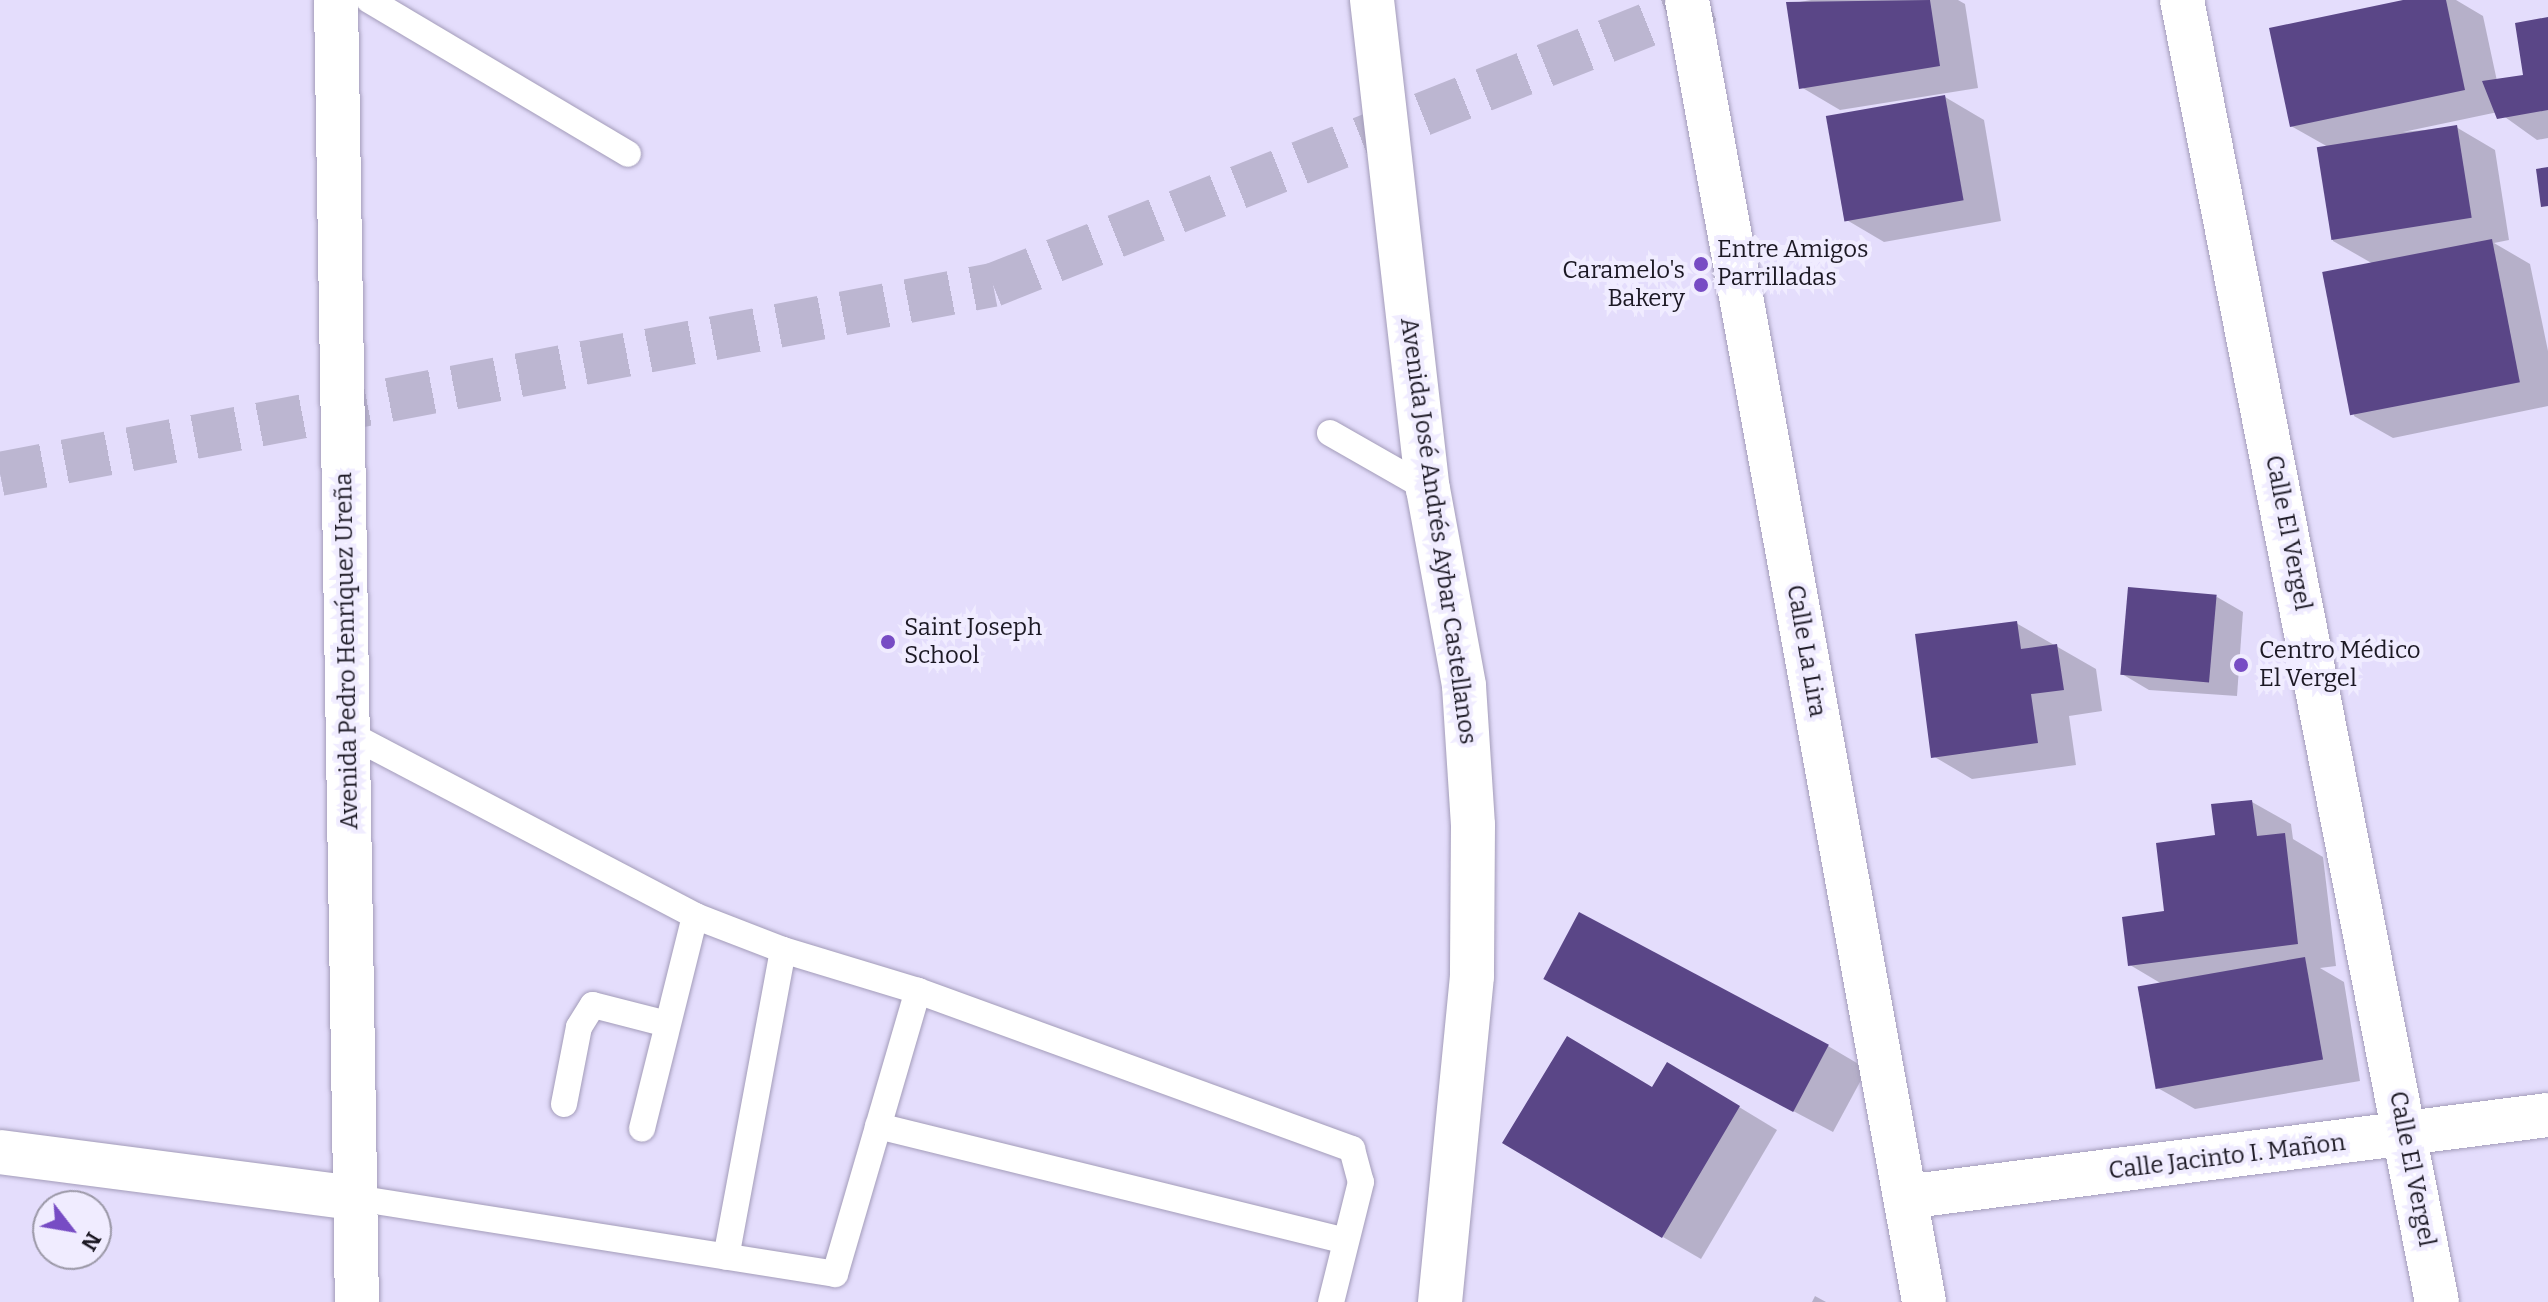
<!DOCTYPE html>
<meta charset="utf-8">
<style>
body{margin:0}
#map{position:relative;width:2548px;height:1302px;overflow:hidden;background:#e4ddfc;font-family:Bitter,serif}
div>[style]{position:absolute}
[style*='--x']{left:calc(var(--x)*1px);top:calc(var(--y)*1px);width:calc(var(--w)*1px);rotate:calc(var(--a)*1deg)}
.shadow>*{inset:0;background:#0003}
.building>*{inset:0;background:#5a4687;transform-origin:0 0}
.tertiary-tunnel>*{height:44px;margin-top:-22px;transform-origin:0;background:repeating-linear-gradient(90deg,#bcb6d1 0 44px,transparent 0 66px)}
.roads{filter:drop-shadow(0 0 2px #a39cb9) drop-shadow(0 0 2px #a39cb9)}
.service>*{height:26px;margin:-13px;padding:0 13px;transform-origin:13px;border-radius:13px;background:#fff}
.minor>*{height:44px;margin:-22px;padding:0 22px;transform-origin:22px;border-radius:22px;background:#fff}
.secondary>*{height:44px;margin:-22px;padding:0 22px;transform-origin:22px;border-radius:22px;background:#fff}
.dots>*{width:22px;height:22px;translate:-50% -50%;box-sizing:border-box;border:4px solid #f0ecff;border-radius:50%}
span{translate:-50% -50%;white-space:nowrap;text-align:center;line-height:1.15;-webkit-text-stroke:8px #f0ecff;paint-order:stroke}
.poi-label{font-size:24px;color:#1c1924}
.left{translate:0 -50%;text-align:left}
.right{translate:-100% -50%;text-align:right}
.street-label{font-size:24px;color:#1c1924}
.north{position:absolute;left:32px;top:1190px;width:80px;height:80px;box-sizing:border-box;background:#f0ecff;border:2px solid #9b98a7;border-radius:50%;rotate:121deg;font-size:22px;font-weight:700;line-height:32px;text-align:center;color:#1c1924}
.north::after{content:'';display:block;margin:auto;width:28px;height:36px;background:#774cc4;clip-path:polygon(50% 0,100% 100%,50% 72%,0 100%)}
</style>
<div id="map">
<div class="shadow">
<div style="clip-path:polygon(1811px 0,1958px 0,1965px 4px,1978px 88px,1840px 110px,1801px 87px,1788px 4px)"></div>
<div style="clip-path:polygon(2413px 0,2456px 0,2483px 16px,2497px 81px,2526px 77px,2548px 19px,2548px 138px,2537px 140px,2498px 112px,2403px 132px,2456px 127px,2495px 150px,2509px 240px,2494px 243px,2530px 264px,2548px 351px,2548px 406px,2393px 438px,2354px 416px,2375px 265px,2333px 241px,2330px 148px,2291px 126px)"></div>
<div style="clip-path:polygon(1945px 97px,1984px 120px,2001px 221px,1884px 242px,1845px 219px)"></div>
<div style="clip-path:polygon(2217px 597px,2243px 612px,2237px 696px,2149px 690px,2122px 674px)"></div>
<div style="clip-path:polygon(2016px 623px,2096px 669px,2102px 711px,2069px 716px,2076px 765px,1972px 779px,1933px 756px)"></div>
<div style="clip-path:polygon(2252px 802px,2291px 824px,2293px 839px,2323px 857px,2336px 966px,2320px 968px,2344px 982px,2360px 1081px,2195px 1109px,2156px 1087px,2162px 984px,2130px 965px,2217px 837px)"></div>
<div style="clip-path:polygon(1584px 1001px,1828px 1046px,1867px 1069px,1833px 1132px)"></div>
<div style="clip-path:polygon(1706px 1087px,1777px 1130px,1701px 1259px,1663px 1237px)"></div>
<div style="clip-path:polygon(1815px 1296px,1826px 1302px,1812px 1302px)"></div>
</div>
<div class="building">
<div style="clip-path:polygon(1930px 0,1940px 66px,1799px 89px,1786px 2px)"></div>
<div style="clip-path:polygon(2403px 0,2446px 0,2465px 90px,2290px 127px,2269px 28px)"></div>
<div style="clip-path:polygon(2548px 17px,2548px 110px,2497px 119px,2482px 81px,2523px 75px,2515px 23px)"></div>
<div style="left:1945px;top:95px;width:107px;height:121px;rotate:80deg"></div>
<div style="left:2457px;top:125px;width:94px;height:142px;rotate:81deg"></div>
<div style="clip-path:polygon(2548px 167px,2548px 206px,2541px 207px,2536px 169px)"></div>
<div style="left:2492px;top:239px;width:146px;height:173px;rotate:79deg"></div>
<div style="left:2128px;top:587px;width:89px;height:88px;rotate:5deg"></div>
<div style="clip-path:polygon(2017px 621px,2021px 649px,2057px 644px,2064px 690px,2031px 694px,2038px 743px,1931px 758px,1915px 634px)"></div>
<div style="clip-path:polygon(2252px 800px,2257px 836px,2285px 833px,2298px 944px,2128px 966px,2122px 917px,2164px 911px,2156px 843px,2215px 835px,2211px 804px)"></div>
<div style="left:1579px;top:912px;width:283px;height:76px;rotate:28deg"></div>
<div style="left:2305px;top:957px;width:104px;height:170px;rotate:80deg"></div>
<div style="clip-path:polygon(1567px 1036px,1652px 1087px,1667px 1062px,1740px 1106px,1662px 1238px,1502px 1143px)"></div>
</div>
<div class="tertiary-tunnel">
<div style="--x:0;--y:474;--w:1011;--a:-10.78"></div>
<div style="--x:993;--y:285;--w:772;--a:-21.68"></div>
</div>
<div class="roads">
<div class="service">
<div style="--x:369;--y:0;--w:301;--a:30.7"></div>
<div style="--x:1330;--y:433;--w:113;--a:29.7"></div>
<div style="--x:349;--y:734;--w:391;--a:27.7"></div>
<div style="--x:695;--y:916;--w:219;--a:104"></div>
<div style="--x:695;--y:916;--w:94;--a:21.1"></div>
<div style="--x:783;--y:950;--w:312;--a:100.5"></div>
<div style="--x:918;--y:991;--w:462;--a:20"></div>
<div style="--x:1352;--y:1149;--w:34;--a:75"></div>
<div style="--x:1361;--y:1182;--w:124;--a:104"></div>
<div style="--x:564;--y:1104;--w:78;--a:-79"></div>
<div style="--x:579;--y:1027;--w:26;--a:-58"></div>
<div style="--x:593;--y:1005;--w:76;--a:14.4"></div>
<div style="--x:878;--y:1126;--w:481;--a:13.8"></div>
<div style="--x:356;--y:1198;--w:485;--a:9"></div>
<div style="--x:835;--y:1274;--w:295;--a:-73.7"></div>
<div style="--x:918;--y:991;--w:141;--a:-163.1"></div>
</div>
<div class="minor">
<div style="--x:1372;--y:0;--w:492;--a:83.5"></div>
<div style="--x:1428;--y:489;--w:200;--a:79.6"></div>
<div style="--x:1464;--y:686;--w:139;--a:86.3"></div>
<div style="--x:1473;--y:825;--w:151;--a:90.4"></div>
<div style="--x:1472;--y:976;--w:328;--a:95.6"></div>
<div style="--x:1687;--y:0;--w:1323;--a:79.68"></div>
<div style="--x:2182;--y:0;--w:1327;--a:78.92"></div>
<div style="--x:0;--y:1152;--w:359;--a:7.4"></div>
<div style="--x:1905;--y:1197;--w:648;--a:-7.27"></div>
</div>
<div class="secondary">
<div style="--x:336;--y:0;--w:1302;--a:89.08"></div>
</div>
</div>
<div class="dots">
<div style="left:1701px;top:264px;background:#774cc4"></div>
<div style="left:1701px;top:285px;background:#774cc4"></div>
<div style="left:888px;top:642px;background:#774cc4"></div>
<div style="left:2241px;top:665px;background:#774cc4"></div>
</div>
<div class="poi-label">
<span class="left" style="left:1717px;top:264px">Entre Amigos<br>Parrilladas</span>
<span class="right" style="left:1685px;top:285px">Caramelo's<br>Bakery</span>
<span class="left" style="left:904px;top:642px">Saint Joseph<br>School</span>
<span class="left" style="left:2259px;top:665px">Centro Médico<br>El Vergel</span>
</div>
<div class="street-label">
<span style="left:1438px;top:531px;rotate:82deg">Avenida José Andrés Aybar Castellanos</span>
<span style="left:2288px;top:533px;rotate:79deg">Calle El Vergel</span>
<span style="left:347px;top:651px;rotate:-91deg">Avenida Pedro Henríquez Ureña</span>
<span style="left:1806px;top:651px;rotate:80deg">Calle La Lira</span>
<span style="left:2227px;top:1157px;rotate:-7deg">Calle Jacinto I. Mañon</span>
<span style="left:2412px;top:1169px;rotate:79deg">Calle El Vergel</span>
</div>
<div class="north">N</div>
</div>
